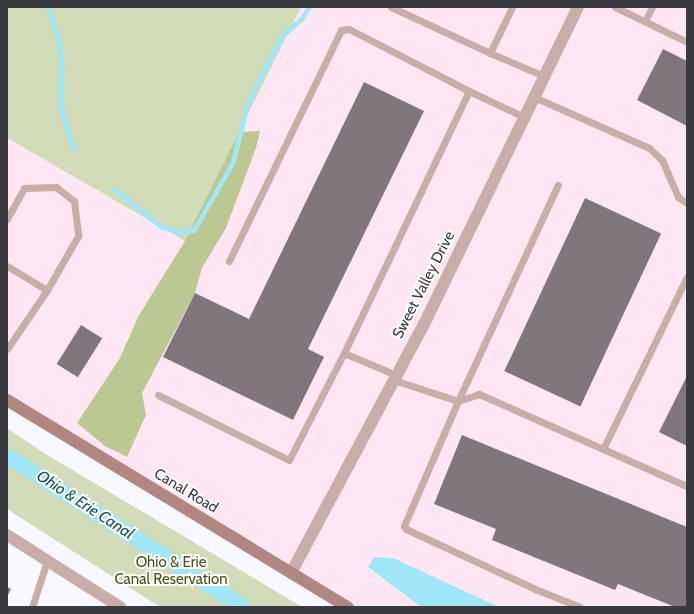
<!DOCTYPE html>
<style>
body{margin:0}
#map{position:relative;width:694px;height:614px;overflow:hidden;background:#f7f8fe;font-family:Cabin,sans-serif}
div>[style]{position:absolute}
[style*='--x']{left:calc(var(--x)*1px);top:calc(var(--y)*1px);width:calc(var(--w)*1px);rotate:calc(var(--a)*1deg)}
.industrial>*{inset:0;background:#fee7f3}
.green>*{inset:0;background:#d2dcb8}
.forest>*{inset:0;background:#bbc892}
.water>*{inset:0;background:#a0e8f7}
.stream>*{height:4.5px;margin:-2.25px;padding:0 2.25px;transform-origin:2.25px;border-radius:2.25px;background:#a0e8f7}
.canal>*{height:16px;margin:-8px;padding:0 8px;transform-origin:8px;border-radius:8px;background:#a0e8f7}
.building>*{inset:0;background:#80767c;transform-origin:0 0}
.lane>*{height:7px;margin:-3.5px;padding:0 3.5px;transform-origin:3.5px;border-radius:3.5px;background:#c9ada8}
.street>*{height:12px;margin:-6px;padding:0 6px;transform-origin:6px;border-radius:6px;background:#c9ada8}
.secondary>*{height:12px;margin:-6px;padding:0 6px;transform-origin:6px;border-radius:6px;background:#b08881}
span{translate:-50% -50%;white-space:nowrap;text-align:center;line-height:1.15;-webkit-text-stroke:4px #fff;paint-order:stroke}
.street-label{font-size:15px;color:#3a3b3f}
.park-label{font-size:15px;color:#485317}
.water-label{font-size:16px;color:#15535e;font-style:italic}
.frame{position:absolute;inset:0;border:8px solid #3a3b3f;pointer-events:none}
</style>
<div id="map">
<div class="industrial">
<div style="clip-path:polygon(301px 7px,687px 7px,687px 607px,348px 607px,7px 400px,7px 138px,184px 241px)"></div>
</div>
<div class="green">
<div style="clip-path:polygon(7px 7px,301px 7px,185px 241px,7px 138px)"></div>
<div style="clip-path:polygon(7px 428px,49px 456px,302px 607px,160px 607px,7px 509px)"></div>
</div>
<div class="forest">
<div style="clip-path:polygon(260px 131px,256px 148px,226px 228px,202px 268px,195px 293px,142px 393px,146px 415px,127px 457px,105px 446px,77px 423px,120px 358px,139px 315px,185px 241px,239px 132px)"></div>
</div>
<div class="water">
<div style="clip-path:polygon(374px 557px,393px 558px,499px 607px,421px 607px,368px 567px)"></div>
</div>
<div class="stream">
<div style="--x:48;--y:7;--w:29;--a:70"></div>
<div style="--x:58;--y:34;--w:32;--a:83"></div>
<div style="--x:62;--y:66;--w:36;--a:92"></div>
<div style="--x:61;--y:102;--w:29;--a:78"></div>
<div style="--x:67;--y:130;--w:21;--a:67"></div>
<div style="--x:114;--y:189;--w:60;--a:38.2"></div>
<div style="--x:161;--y:226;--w:18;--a:19"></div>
<div style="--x:178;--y:232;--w:16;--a:-7"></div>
<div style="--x:194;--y:230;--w:78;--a:-60.2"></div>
<div style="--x:233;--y:162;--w:59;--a:-76.2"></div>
<div style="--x:247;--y:105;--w:76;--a:-63.4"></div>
<div style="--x:281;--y:37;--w:28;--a:-42"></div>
<div style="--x:302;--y:18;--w:13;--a:-58"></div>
</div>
<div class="canal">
<div style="--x:7;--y:456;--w:280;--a:32.6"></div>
</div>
<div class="building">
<div style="clip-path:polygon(663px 49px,687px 61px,687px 126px,637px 100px)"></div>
<div style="clip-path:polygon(364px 82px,424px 111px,308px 349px,324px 357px,293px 420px,163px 357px,195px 293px,249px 319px)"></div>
<div style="left:585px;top:198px;width:84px;height:191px;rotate:25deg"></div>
<div style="left:81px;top:325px;width:25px;height:46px;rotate:32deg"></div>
<div style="clip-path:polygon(687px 376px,687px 446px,659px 432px)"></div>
<div style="clip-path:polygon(462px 435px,687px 527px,687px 607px,675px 607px,618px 584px,615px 590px,492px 540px,496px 529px,434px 504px)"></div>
<div style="clip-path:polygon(7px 587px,11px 589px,7px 597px)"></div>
</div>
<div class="lane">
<div style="--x:391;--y:7;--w:109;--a:24.9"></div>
<div style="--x:490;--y:53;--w:51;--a:-64.4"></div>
<div style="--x:615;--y:7;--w:80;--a:25.9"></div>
<div style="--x:645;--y:21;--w:16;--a:-63"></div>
<div style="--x:490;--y:53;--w:59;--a:23.1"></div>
<div style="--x:469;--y:91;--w:61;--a:25.3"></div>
<div style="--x:534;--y:97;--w:126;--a:23.9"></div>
<div style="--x:649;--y:148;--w:18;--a:43"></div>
<div style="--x:662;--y:160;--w:40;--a:66.6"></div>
<div style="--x:678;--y:197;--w:11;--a:34"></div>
<div style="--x:7;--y:219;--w:35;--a:-61"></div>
<div style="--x:24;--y:188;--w:32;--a:-2"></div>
<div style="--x:56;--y:187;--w:23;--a:38"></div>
<div style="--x:74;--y:201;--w:35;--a:83"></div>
<div style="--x:78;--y:236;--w:62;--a:119.9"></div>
<div style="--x:47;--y:290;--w:71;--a:124.1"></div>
<div style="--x:229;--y:261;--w:257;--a:-64.1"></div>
<div style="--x:341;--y:30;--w:8;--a:-7"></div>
<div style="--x:349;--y:29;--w:135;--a:27.3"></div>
<div style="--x:469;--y:91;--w:290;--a:115.5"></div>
<div style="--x:7;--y:266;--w:47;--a:31"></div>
<div style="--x:394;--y:380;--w:67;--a:18.2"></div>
<div style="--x:458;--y:401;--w:136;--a:113.4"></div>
<div style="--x:404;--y:526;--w:4;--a:56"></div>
<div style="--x:406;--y:529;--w:142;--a:24.9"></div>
<div style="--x:535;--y:589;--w:48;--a:21.8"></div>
<div style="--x:158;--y:395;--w:146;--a:26.4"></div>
<div style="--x:289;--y:460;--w:120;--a:-62.8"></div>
<div style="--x:344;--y:353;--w:56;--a:22.9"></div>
<div style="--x:458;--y:401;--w:22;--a:-18"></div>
<div style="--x:479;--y:394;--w:227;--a:23.9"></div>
<div style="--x:458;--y:401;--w:238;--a:-65.2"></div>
<div style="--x:603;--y:449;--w:191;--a:-64"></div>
<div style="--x:32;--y:607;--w:48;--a:-71.9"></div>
</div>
<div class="street">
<div style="--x:7;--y:535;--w:134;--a:32.5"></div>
<div style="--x:291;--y:573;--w:291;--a:-61.9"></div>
<div style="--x:428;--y:316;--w:343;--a:-64.1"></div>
</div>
<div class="secondary">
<div style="--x:7;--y:400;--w:399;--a:31.3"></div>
</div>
<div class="street-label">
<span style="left:424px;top:285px;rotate:-63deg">Sweet Valley Drive</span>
<span style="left:186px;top:491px;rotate:31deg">Canal Road</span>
</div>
<div class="park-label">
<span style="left:171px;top:571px">Ohio &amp; Erie<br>Canal Reservation</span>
</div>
<div class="water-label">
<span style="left:85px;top:505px;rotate:33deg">Ohio &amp; Erie Canal</span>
</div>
<div class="frame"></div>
</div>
